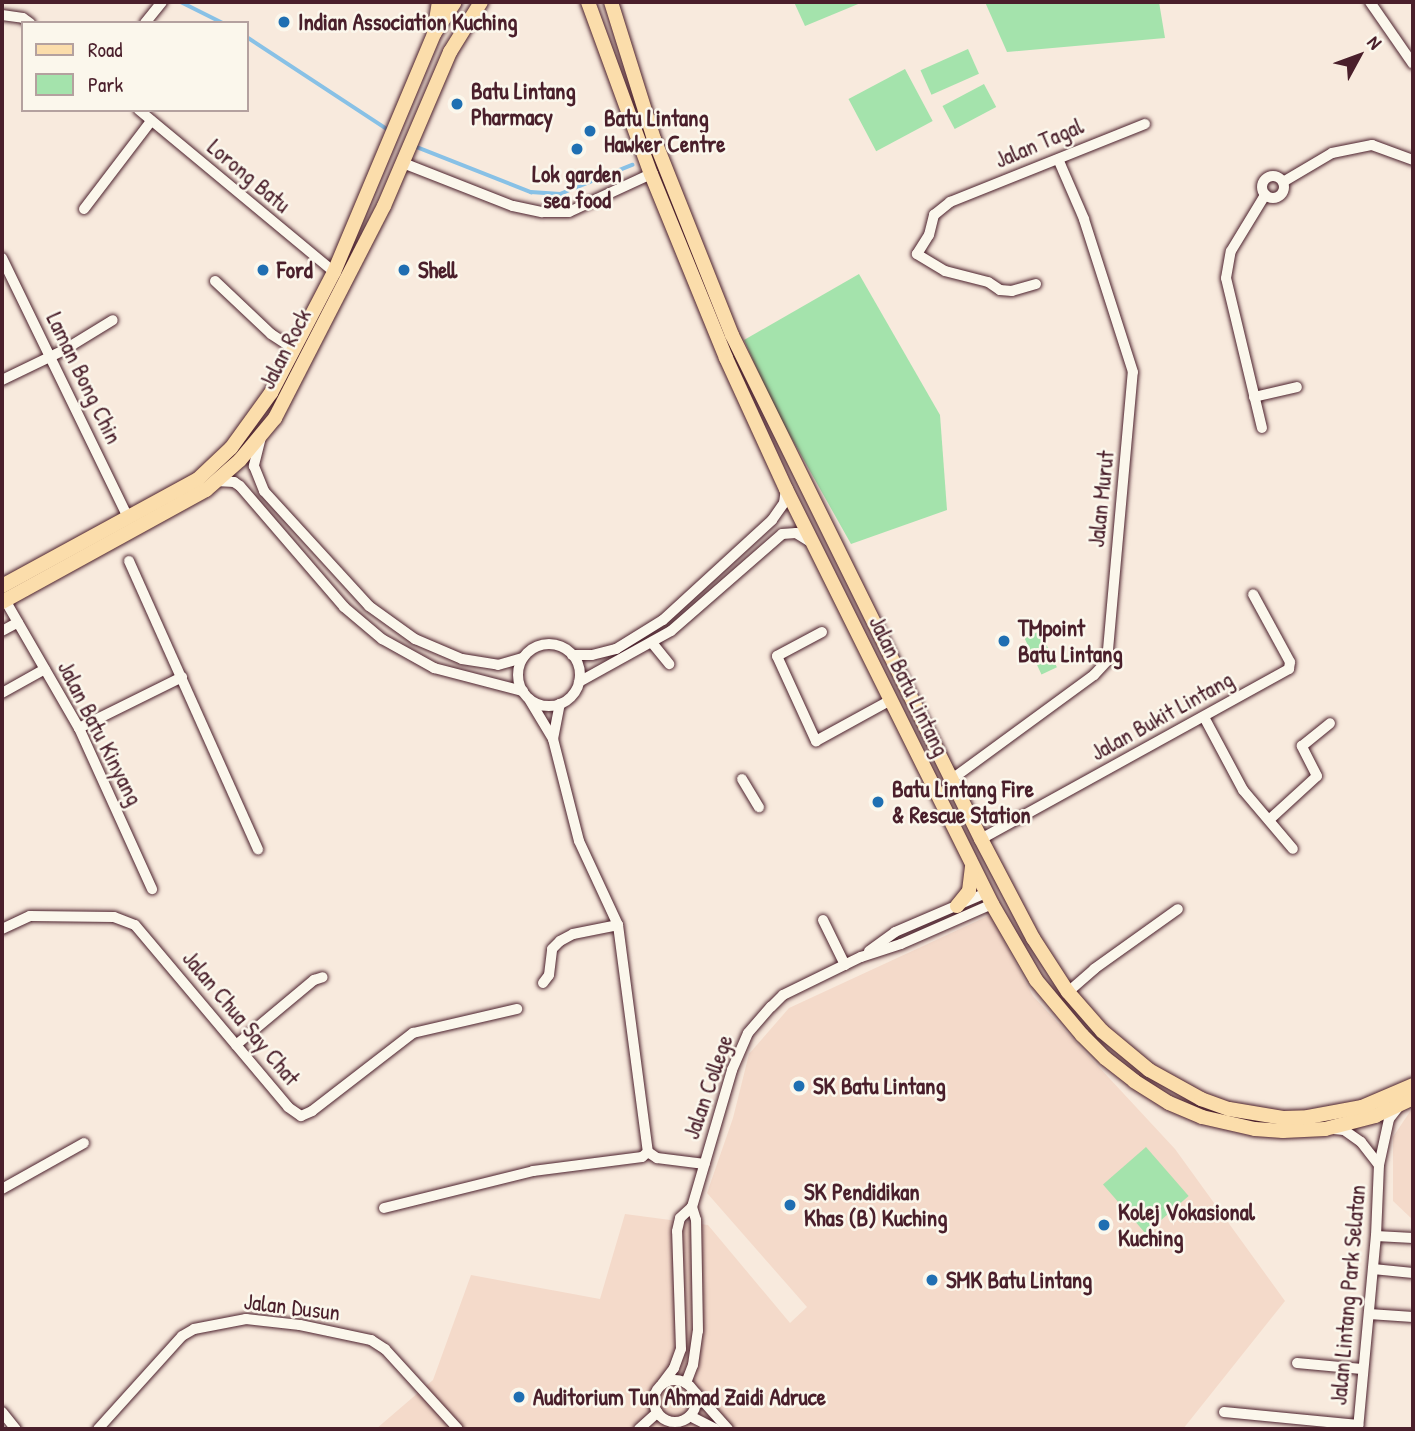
<!DOCTYPE html>
<style>
body{margin:0}
#map{position:relative;width:1415px;height:1431px;overflow:hidden;background:#f8eadd;font-family:"Patrick Hand",sans-serif}
div>[style]{position:absolute}
[style*='--x']{left:calc(var(--x)*1px);top:calc(var(--y)*1px);width:calc(var(--w)*1px);rotate:calc(var(--a)*1deg)}
.built>*{inset:0;background:#f4daca}
.green>*{inset:0;background:#a4e3ac;transform-origin:0 0}
.stream>*{height:3.5px;margin:-1.75px;padding:0 1.75px;transform-origin:1.75px;border-radius:1.75px;background:#88c1e6}
.roads{filter:drop-shadow(0 0 2px #4a1f2b) drop-shadow(0 0 2px #4a1f2b)}
.minor>*{height:10px;margin:-5px;padding:0 5px;transform-origin:5px;border-radius:5px;background:#fbf7ec}
.minor>.ring{margin:-5px;padding:0;box-sizing:content-box;background:none;border:10px solid #fbf7ec;border-radius:50%}
.major>*{height:14px;margin:-7px;padding:0 7px;transform-origin:7px;border-radius:7px;background:#fbddab}
.dots>*{width:19px;height:19px;translate:-50% -50%;box-sizing:border-box;border:4px solid #fbf7ec;border-radius:50%}
span{translate:-50% -50%;white-space:nowrap;text-align:center;line-height:1.15;-webkit-text-stroke:5px #fbf7ec;paint-order:stroke}
.poi-label{font-size:23px;color:#4a1f2b;font-weight:700}
.left{translate:0 -50%;text-align:left}
.street-label{font-size:23px;color:#4a1f2b}
.frame{position:absolute;inset:0;border:4px solid #4a1f2b;pointer-events:none}
.legend{position:absolute;left:21px;top:21px;width:228px;height:91px;box-sizing:border-box;background:#fbf7ec;border:2px solid #b4a19f;margin:0;padding:9px 12px;list-style:none;font-size:21px;color:#4a1f2b}
.legend li{display:flex;align-items:center;gap:14px;height:35px}
.legend b{width:35px;border:2px solid #b4a19f}
.north{position:absolute;left:1324px;top:21px;width:70px;height:70px;-webkit-text-stroke:5px #fbf7ec;paint-order:stroke;rotate:49deg;font-size:19px;font-weight:700;line-height:28px;text-align:center;color:#4a1f2b}
.north::after{content:'';display:block;margin:auto;width:24px;height:32px;background:#4a1f2b;clip-path:polygon(50% 0,100% 100%,50% 72%,0 100%)}
</style>
<div id="map">
<div class="built">
<div style="clip-path:polygon(990px 915px,1033px 996px,1175px 1149px,1285px 1301px,1183px 1429px,376px 1429px,433px 1380px,471px 1275px,600px 1299px,625px 1214px,708px 1225px,790px 1323px,807px 1307px,707px 1193px,733px 1118px,749px 1054px,789px 1008px)"></div>
<div style="clip-path:polygon(1413px 1107px,1413px 1220px,1393px 1201px,1393px 1137px)"></div>
</div>
<div class="green">
<div style="clip-path:polygon(794px 2px,863px 2px,805px 26px)"></div>
<div style="clip-path:polygon(985px 2px,1159px 2px,1165px 38px,1007px 52px)"></div>
<div style="left:968px;top:49px;width:27px;height:52px;rotate:66deg"></div>
<div style="left:905px;top:69px;width:59px;height:64px;rotate:62deg"></div>
<div style="left:984px;top:84px;width:26px;height:47px;rotate:62deg"></div>
<div style="clip-path:polygon(859px 274px,940px 415px,947px 510px,851px 544px,774px 407px,744px 340px)"></div>
<div style="left:1040px;top:631px;width:40px;height:17px;rotate:65deg"></div>
<div style="left:1146px;top:1147px;width:65px;height:57px;rotate:49deg"></div>
</div>
<div class="stream">
<div style="--x:181;--y:2;--w:47;--a:26.6"></div>
<div style="--x:247;--y:37;--w:171;--a:33.3"></div>
<div style="--x:414;--y:146;--w:126;--a:21.5"></div>
<div style="--x:531;--y:192;--w:29;--a:4"></div>
<div style="--x:560;--y:194;--w:78;--a:-21.9"></div>
</div>
<div class="roads">
<div class="minor">
<div style="--x:1370;--y:2;--w:75;--a:55.3"></div>
<div style="--x:2;--y:15;--w:21;--a:8"></div>
<div style="--x:23;--y:18;--w:9;--a:36"></div>
<div style="--x:145;--y:23;--w:27;--a:-51"></div>
<div style="--x:139;--y:110;--w:254;--a:39.7"></div>
<div style="--x:403;--y:163;--w:118;--a:21.4"></div>
<div style="--x:513;--y:206;--w:30;--a:12"></div>
<div style="--x:542;--y:212;--w:27;--a:0"></div>
<div style="--x:569;--y:212;--w:90;--a:-24.9"></div>
<div class="ring" style="left:1262px;top:176px;width:12px;height:12px"></div>
<div style="--x:1283;--y:182;--w:57;--a:-30.6"></div>
<div style="--x:1332;--y:153;--w:41;--a:-11.3"></div>
<div style="--x:1372;--y:145;--w:44;--a:20.1"></div>
<div style="--x:84;--y:209;--w:111;--a:-52.7"></div>
<div style="--x:2;--y:258;--w:287;--a:64.1"></div>
<div style="--x:215;--y:281;--w:77;--a:43.4"></div>
<div style="--x:271;--y:334;--w:27;--a:33"></div>
<div style="--x:1036;--y:284;--w:25;--a:164"></div>
<div style="--x:1012;--y:291;--w:12;--a:-175"></div>
<div style="--x:1000;--y:290;--w:14;--a:-146"></div>
<div style="--x:988;--y:282;--w:44;--a:-165.7"></div>
<div style="--x:945;--y:271;--w:33;--a:-149"></div>
<div style="--x:917;--y:254;--w:22;--a:-58"></div>
<div style="--x:929;--y:235;--w:21;--a:-76"></div>
<div style="--x:934;--y:215;--w:21;--a:-39"></div>
<div style="--x:950;--y:202;--w:210;--a:-21.8"></div>
<div style="--x:2;--y:380;--w:69;--a:-25.8"></div>
<div style="--x:64;--y:350;--w:57;--a:-31.5"></div>
<div style="--x:1254;--y:397;--w:44;--a:-13.1"></div>
<div style="--x:1262;--y:428;--w:154;--a:-103.5"></div>
<div style="--x:1226;--y:278;--w:27;--a:-80"></div>
<div style="--x:1231;--y:251;--w:66;--a:-58.7"></div>
<div style="--x:261;--y:437;--w:30;--a:104"></div>
<div style="--x:254;--y:466;--w:27;--a:68"></div>
<div style="--x:264;--y:491;--w:156;--a:47.6"></div>
<div style="--x:369;--y:606;--w:57;--a:35.7"></div>
<div style="--x:415;--y:639;--w:51;--a:23.1"></div>
<div style="--x:462;--y:659;--w:36;--a:9"></div>
<div style="--x:498;--y:665;--w:26;--a:-16"></div>
<div style="--x:216;--y:481;--w:18;--a:3"></div>
<div style="--x:234;--y:482;--w:7;--a:34"></div>
<div style="--x:240;--y:486;--w:160;--a:49.3"></div>
<div style="--x:344;--y:607;--w:50;--a:40.1"></div>
<div style="--x:382;--y:639;--w:60;--a:29.1"></div>
<div style="--x:434;--y:668;--w:92;--a:14.5"></div>
<div style="--x:129;--y:561;--w:316;--a:65.9"></div>
<div style="--x:5;--y:600;--w:148;--a:60"></div>
<div style="--x:79;--y:728;--w:177;--a:65.6"></div>
<div style="--x:2;--y:631;--w:18;--a:-29"></div>
<div style="--x:822;--y:632;--w:51;--a:151.9"></div>
<div style="--x:777;--y:656;--w:94;--a:65.4"></div>
<div style="--x:816;--y:741;--w:85;--a:-28.7"></div>
<div style="--x:653;--y:644;--w:26;--a:51"></div>
<div class="ring" style="left:518px;top:644px;width:52px;height:52px"></div>
<div style="--x:572;--y:655;--w:20;--a:0"></div>
<div style="--x:592;--y:655;--w:25;--a:-14"></div>
<div style="--x:616;--y:649;--w:55;--a:-31.7"></div>
<div style="--x:663;--y:620;--w:148;--a:-42.5"></div>
<div style="--x:772;--y:520;--w:21;--a:-55"></div>
<div style="--x:784;--y:503;--w:14;--a:-82"></div>
<div style="--x:579;--y:682;--w:105;--a:-29"></div>
<div style="--x:671;--y:631;--w:147;--a:-41.1"></div>
<div style="--x:782;--y:534;--w:14;--a:-4"></div>
<div style="--x:796;--y:533;--w:19;--a:32"></div>
<div style="--x:2;--y:693;--w:49;--a:-29.2"></div>
<div style="--x:529;--y:699;--w:47;--a:59"></div>
<div style="--x:553;--y:739;--w:105;--a:75.7"></div>
<div style="--x:579;--y:841;--w:93;--a:65.1"></div>
<div style="--x:618;--y:925;--w:229;--a:82.5"></div>
<div style="--x:1204;--y:717;--w:83;--a:61.9"></div>
<div style="--x:1243;--y:790;--w:77;--a:49.7"></div>
<div style="--x:79;--y:728;--w:115;--a:-26.3"></div>
<div style="--x:553;--y:739;--w:36;--a:-79"></div>
<div style="--x:742;--y:779;--w:33;--a:59"></div>
<div style="--x:952;--y:779;--w:176;--a:-36.2"></div>
<div style="--x:1094;--y:675;--w:19;--a:-47"></div>
<div style="--x:1107;--y:661;--w:290;--a:-84.9"></div>
<div style="--x:1133;--y:372;--w:161;--a:-107.8"></div>
<div style="--x:1084;--y:219;--w:65;--a:-113.4"></div>
<div style="--x:1269;--y:820;--w:65;--a:-42.5"></div>
<div style="--x:1317;--y:776;--w:34;--a:-117"></div>
<div style="--x:1302;--y:746;--w:36;--a:-39"></div>
<div style="--x:981;--y:839;--w:352;--a:-28.9"></div>
<div style="--x:1289;--y:669;--w:7;--a:-82"></div>
<div style="--x:1290;--y:662;--w:77;--a:-118.6"></div>
<div style="--x:823;--y:920;--w:50;--a:63.9"></div>
<div style="--x:2;--y:929;--w:31;--a:-25"></div>
<div style="--x:30;--y:916;--w:84;--a:0.7"></div>
<div style="--x:114;--y:917;--w:22;--a:21"></div>
<div style="--x:135;--y:925;--w:238;--a:49.9"></div>
<div style="--x:288;--y:1107;--w:16;--a:35"></div>
<div style="--x:301;--y:1116;--w:12;--a:-24"></div>
<div style="--x:312;--y:1111;--w:128;--a:-37.7"></div>
<div style="--x:413;--y:1033;--w:107;--a:-13"></div>
<div style="--x:869;--y:951;--w:32;--a:-36"></div>
<div style="--x:895;--y:932;--w:99;--a:-23.2"></div>
<div style="--x:543;--y:983;--w:10;--a:-53"></div>
<div style="--x:549;--y:975;--w:26;--a:-83"></div>
<div style="--x:552;--y:949;--w:11;--a:-45"></div>
<div style="--x:560;--y:941;--w:15;--a:-28"></div>
<div style="--x:573;--y:934;--w:46;--a:-11.3"></div>
<div style="--x:1068;--y:992;--w:35;--a:-41"></div>
<div style="--x:1094;--y:969;--w:103;--a:-35.5"></div>
<div style="--x:236;--y:1045;--w:102;--a:-39.8"></div>
<div style="--x:314;--y:980;--w:9;--a:-18"></div>
<div style="--x:1334;--y:1129;--w:10;--a:6"></div>
<div style="--x:1344;--y:1130;--w:21;--a:35"></div>
<div style="--x:1361;--y:1142;--w:29;--a:52"></div>
<div style="--x:648;--y:1152;--w:11;--a:34"></div>
<div style="--x:657;--y:1158;--w:48;--a:7.1"></div>
<div style="--x:2;--y:1189;--w:94;--a:-29.3"></div>
<div style="--x:692;--y:1207;--w:143;--a:-73.7"></div>
<div style="--x:732;--y:1070;--w:40;--a:-66.6"></div>
<div style="--x:748;--y:1033;--w:35;--a:-49"></div>
<div style="--x:771;--y:1007;--w:17;--a:-45"></div>
<div style="--x:783;--y:995;--w:87;--a:-26"></div>
<div style="--x:861;--y:957;--w:42;--a:-18"></div>
<div style="--x:901;--y:944;--w:99;--a:-23.7"></div>
<div style="--x:384;--y:1208;--w:154;--a:-13.9"></div>
<div style="--x:533;--y:1171;--w:110;--a:-7.3"></div>
<div style="--x:642;--y:1157;--w:8;--a:-40"></div>
<div style="--x:1376;--y:1236;--w:37;--a:3"></div>
<div style="--x:1373;--y:1269;--w:40;--a:5.7"></div>
<div style="--x:1369;--y:1314;--w:44;--a:3.9"></div>
<div style="--x:1297;--y:1363;--w:65;--a:5.3"></div>
<div class="ring" style="left:654px;top:1380px;width:32px;height:32px"></div>
<div style="--x:686;--y:1383;--w:19;--a:-69"></div>
<div style="--x:693;--y:1365;--w:34;--a:-82"></div>
<div style="--x:698;--y:1331;--w:111;--a:-91"></div>
<div style="--x:696;--y:1220;--w:14;--a:-107"></div>
<div style="--x:662;--y:1384;--w:20;--a:-53"></div>
<div style="--x:674;--y:1368;--w:20;--a:-70"></div>
<div style="--x:681;--y:1349;--w:118;--a:-91.9"></div>
<div style="--x:677;--y:1231;--w:13;--a:-77"></div>
<div style="--x:680;--y:1218;--w:16;--a:-43"></div>
<div style="--x:695;--y:1392;--w:50;--a:48.3"></div>
<div style="--x:2;--y:1412;--w:22;--a:51"></div>
<div style="--x:1224;--y:1412;--w:135;--a:5.5"></div>
<div style="--x:690;--y:1416;--w:28;--a:27"></div>
<div style="--x:98;--y:1429;--w:125;--a:-47.9"></div>
<div style="--x:182;--y:1336;--w:14;--a:-30"></div>
<div style="--x:194;--y:1329;--w:53;--a:-10.9"></div>
<div style="--x:246;--y:1319;--w:54;--a:6.3"></div>
<div style="--x:300;--y:1325;--w:73;--a:11.9"></div>
<div style="--x:371;--y:1340;--w:17;--a:33"></div>
<div style="--x:385;--y:1349;--w:108;--a:47.6"></div>
<div style="--x:639;--y:1429;--w:25;--a:-42"></div>
<div style="--x:1358;--y:1429;--w:194;--a:-84.7"></div>
<div style="--x:1376;--y:1236;--w:71;--a:-87.6"></div>
<div style="--x:1379;--y:1165;--w:47;--a:-77.7"></div>
<div style="--x:1389;--y:1119;--w:16;--a:-52"></div>
</div>
<div class="major">
<div style="--x:588;--y:2;--w:183;--a:69.9"></div>
<div style="--x:651;--y:174;--w:199;--a:67.8"></div>
<div style="--x:726;--y:358;--w:144;--a:65.4"></div>
<div style="--x:786;--y:489;--w:463;--a:63.6"></div>
<div style="--x:992;--y:904;--w:88;--a:59.9"></div>
<div style="--x:1036;--y:980;--w:72;--a:50.1"></div>
<div style="--x:1082;--y:1035;--w:33;--a:45"></div>
<div style="--x:1105;--y:1058;--w:37;--a:38"></div>
<div style="--x:1134;--y:1081;--w:41;--a:32.2"></div>
<div style="--x:1169;--y:1103;--w:36;--a:23"></div>
<div style="--x:1202;--y:1117;--w:54;--a:12.8"></div>
<div style="--x:1255;--y:1129;--w:28;--a:4"></div>
<div style="--x:1283;--y:1131;--w:42;--a:-2.7"></div>
<div style="--x:1325;--y:1129;--w:52;--a:-14.6"></div>
<div style="--x:1375;--y:1116;--w:42;--a:-25.3"></div>
<div style="--x:611;--y:2;--w:144;--a:72.6"></div>
<div style="--x:654;--y:139;--w:211;--a:68.3"></div>
<div style="--x:732;--y:335;--w:562;--a:63.71"></div>
<div style="--x:981;--y:839;--w:112;--a:62.3"></div>
<div style="--x:1033;--y:938;--w:64;--a:57.1"></div>
<div style="--x:1068;--y:992;--w:52;--a:48.9"></div>
<div style="--x:1102;--y:1031;--w:61;--a:39.7"></div>
<div style="--x:1149;--y:1070;--w:60;--a:29.1"></div>
<div style="--x:1201;--y:1099;--w:30;--a:20"></div>
<div style="--x:1229;--y:1109;--w:56;--a:9.3"></div>
<div style="--x:1284;--y:1118;--w:24;--a:-2"></div>
<div style="--x:1308;--y:1117;--w:55;--a:-10.5"></div>
<div style="--x:1362;--y:1107;--w:56;--a:-23.3"></div>
<div style="--x:434;--y:33;--w:31;--a:-81"></div>
<div style="--x:2;--y:586;--w:223;--a:-28.6"></div>
<div style="--x:198;--y:479;--w:45;--a:-43.2"></div>
<div style="--x:231;--y:448;--w:68;--a:-54"></div>
<div style="--x:271;--y:393;--w:136;--a:-62.5"></div>
<div style="--x:334;--y:272;--w:258;--a:-67.2"></div>
<div style="--x:434;--y:34;--w:38;--a:-57"></div>
<div style="--x:2;--y:602;--w:233;--a:-28.8"></div>
<div style="--x:206;--y:490;--w:45;--a:-41.4"></div>
<div style="--x:240;--y:460;--w:55;--a:-50.2"></div>
<div style="--x:275;--y:418;--w:238;--a:-62.8"></div>
<div style="--x:384;--y:206;--w:168;--a:-66.8"></div>
<div style="--x:450;--y:52;--w:59;--a:-58.2"></div>
<div style="--x:957;--y:906;--w:19;--a:-51"></div>
<div style="--x:969;--y:891;--w:24;--a:-83"></div>
</div>
</div>
<div class="dots">
<div style="left:284px;top:22px;background:#1f6fb2"></div>
<div style="left:457px;top:104px;background:#1f6fb2"></div>
<div style="left:590px;top:131px;background:#1f6fb2"></div>
<div style="left:577px;top:149px;background:#1f6fb2"></div>
<div style="left:263px;top:270px;background:#1f6fb2"></div>
<div style="left:404px;top:270px;background:#1f6fb2"></div>
<div style="left:1004px;top:641px;background:#1f6fb2"></div>
<div style="left:878px;top:802px;background:#1f6fb2"></div>
<div style="left:799px;top:1086px;background:#1f6fb2"></div>
<div style="left:790px;top:1205px;background:#1f6fb2"></div>
<div style="left:1104px;top:1225px;background:#1f6fb2"></div>
<div style="left:932px;top:1280px;background:#1f6fb2"></div>
<div style="left:519px;top:1397px;background:#1f6fb2"></div>
</div>
<div class="poi-label">
<span class="left" style="left:298px;top:22px">Indian Association Kuching</span>
<span class="left" style="left:471px;top:104px">Batu Lintang<br>Pharmacy</span>
<span class="left" style="left:604px;top:131px">Batu Lintang<br>Hawker Centre</span>
<span style="left:577px;top:187px">Lok garden<br>sea food</span>
<span class="left" style="left:277px;top:270px">Ford</span>
<span class="left" style="left:418px;top:270px">Shell</span>
<span class="left" style="left:1018px;top:641px">TMpoint<br>Batu Lintang</span>
<span class="left" style="left:892px;top:802px">Batu Lintang Fire<br>&amp; Rescue Station</span>
<span class="left" style="left:813px;top:1086px">SK Batu Lintang</span>
<span class="left" style="left:804px;top:1205px">SK Pendidikan<br>Khas (B) Kuching</span>
<span class="left" style="left:1118px;top:1225px">Kolej Vokasional<br>Kuching</span>
<span class="left" style="left:946px;top:1280px">SMK Batu Lintang</span>
<span class="left" style="left:533px;top:1397px">Auditorium Tun Ahmad Zaidi Adruce</span>
</div>
<div class="street-label">
<span style="left:1039px;top:143px;rotate:-23deg">Jalan Tagal</span>
<span style="left:249px;top:176px;rotate:40deg">Lorong Batu</span>
<span style="left:285px;top:349px;rotate:-63deg">Jalan Rock</span>
<span style="left:84px;top:378px;rotate:64deg">Laman Bong Chin</span>
<span style="left:1101px;top:499px;rotate:-84deg">Jalan Murut</span>
<span style="left:909px;top:686px;rotate:64deg">Jalan Batu Lintang</span>
<span style="left:1162px;top:716px;rotate:-29deg">Jalan Bukit Lintang</span>
<span style="left:100px;top:733px;rotate:63deg">Jalan Batu Kinyang</span>
<span style="left:241px;top:1018px;rotate:50deg">Jalan Chua Say Chat</span>
<span style="left:708px;top:1087px;rotate:-71deg">Jalan College</span>
<span style="left:1348px;top:1295px;rotate:-85deg">Jalan Lintang Park Selatan</span>
<span style="left:292px;top:1307px;rotate:7deg">Jalan Dusun</span>
</div>
<div class="frame"></div>
<ul class="legend">
<li><b style="height:9px;background:#fbddab"></b>Road</li>
<li><b style="height:19px;background:#a4e3ac"></b>Park</li>
</ul>
<div class="north">N</div>
</div>
